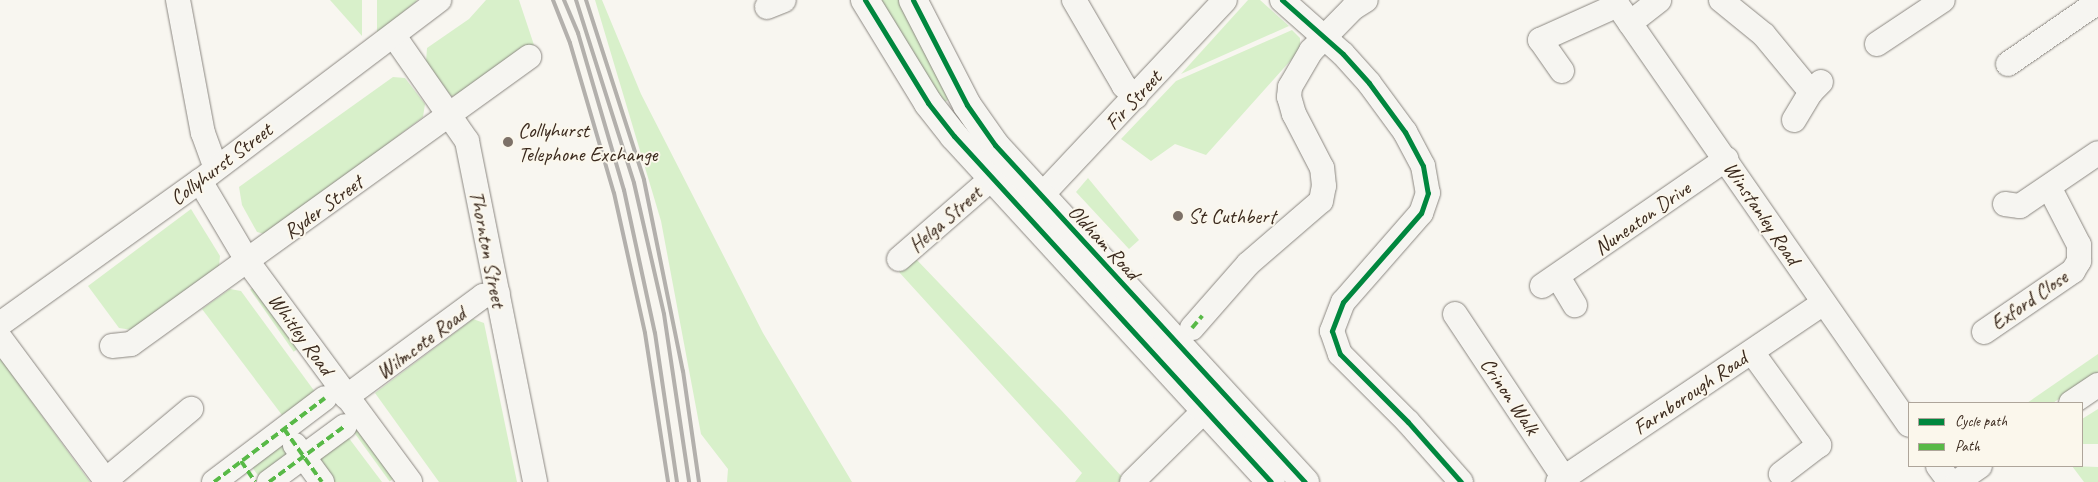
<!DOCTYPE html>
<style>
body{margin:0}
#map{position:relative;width:2098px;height:482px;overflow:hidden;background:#f8f6f0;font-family:Caveat,sans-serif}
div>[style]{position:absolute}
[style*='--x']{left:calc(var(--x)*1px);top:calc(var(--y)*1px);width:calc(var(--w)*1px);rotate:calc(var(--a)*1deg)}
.green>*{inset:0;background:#d8f0ca;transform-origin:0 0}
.roads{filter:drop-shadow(0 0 1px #8b8781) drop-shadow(0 0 1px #8b8781)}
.minor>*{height:24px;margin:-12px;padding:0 12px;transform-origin:12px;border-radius:12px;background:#f6f5f1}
.highway>*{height:28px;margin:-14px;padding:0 14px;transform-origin:14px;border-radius:14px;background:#f6f5f1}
.rail>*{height:4px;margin:-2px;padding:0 2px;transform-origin:2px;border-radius:2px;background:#b3b0ac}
.quiet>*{height:4px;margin-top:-2px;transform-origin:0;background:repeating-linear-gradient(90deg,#58b947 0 8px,transparent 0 12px)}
.cycleway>*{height:5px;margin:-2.5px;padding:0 2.5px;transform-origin:2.5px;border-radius:2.5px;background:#00873e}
.dots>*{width:14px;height:14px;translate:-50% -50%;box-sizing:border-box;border:2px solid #fbf7ec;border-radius:50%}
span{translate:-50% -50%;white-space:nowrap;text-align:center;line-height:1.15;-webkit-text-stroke:4px #fbf7ec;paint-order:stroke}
.street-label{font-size:21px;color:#3b2a1e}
.poi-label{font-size:21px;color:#3b2a1e}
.left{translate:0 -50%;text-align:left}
.legend{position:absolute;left:1908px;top:402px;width:175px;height:65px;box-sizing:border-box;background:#fbf7ec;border:1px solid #aea59a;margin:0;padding:6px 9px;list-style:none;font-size:15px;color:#3b2a1e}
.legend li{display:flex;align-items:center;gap:10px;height:25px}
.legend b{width:25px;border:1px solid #aea59a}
</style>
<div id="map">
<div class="green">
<div style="clip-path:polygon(330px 0,362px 0,362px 36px)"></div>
<div style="clip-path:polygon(377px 0,416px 0,417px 1px,377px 34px)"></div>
<div style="clip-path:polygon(486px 0,519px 0,534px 45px,459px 95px,451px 96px,426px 62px,427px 48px,469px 19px)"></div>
<div style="clip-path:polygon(595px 0,602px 0,641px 94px,763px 333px,852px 482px,727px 482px,728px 469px,701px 434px,661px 221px)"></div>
<div style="clip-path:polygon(879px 0,902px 0,951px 98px,943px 103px)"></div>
<div style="clip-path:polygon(1248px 0,1260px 0,1289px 26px,1181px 74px)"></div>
<div style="clip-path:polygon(1292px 30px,1300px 38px,1300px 50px,1206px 155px,1175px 144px,1151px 161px,1121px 139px,1176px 81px)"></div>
<div style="clip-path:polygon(393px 77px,405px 78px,425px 104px,423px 117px,268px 235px,257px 232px,242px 205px,239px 187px)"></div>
<div style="clip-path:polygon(1088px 178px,1139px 240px,1129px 249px,1076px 192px)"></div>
<div style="clip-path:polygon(191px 209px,220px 256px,219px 266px,132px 330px,119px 328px,88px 286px)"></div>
<div style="clip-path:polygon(915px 258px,1061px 410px,1123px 478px,1119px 482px,1075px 482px,1082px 473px,899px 272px)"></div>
<div style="left:255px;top:286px;width:76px;height:6px;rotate:55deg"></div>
<div style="clip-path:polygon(230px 289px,241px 291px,318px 396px,285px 419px,202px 309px)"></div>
<div style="clip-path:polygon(473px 319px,484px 323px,517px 482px,439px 482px,375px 393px)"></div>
<div style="clip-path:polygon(2098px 354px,2098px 372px,2053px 403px,2027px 403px)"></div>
<div style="clip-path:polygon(0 358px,90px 482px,0 482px)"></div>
<div style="clip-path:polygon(2098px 409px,2098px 444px,2082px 444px,2082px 419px)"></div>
<div style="left:351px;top:418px;width:74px;height:6px;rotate:54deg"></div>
<div style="clip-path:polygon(345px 433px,382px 482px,330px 482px,311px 456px)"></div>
<div style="left:277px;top:439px;width:21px;height:37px;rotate:53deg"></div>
<div style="clip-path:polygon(2072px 466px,2098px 467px,2098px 482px,2084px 482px)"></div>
</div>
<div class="roads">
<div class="minor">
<div style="--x:178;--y:0;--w:135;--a:79.4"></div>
<div style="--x:203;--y:133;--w:37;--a:70"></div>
<div style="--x:1074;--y:0;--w:99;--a:59.8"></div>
<div style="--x:1124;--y:86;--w:16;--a:43"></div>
<div style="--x:1282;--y:0;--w:81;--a:41.5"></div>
<div style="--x:1343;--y:54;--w:39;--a:48"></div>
<div style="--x:1369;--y:83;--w:61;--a:53.7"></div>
<div style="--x:1405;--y:132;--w:38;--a:62"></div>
<div style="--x:1423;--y:166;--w:27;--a:80"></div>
<div style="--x:1428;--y:193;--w:21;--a:109"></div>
<div style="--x:1421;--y:213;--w:118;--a:131.2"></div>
<div style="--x:1343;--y:302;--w:31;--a:111"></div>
<div style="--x:1332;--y:331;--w:24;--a:71"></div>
<div style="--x:1340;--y:354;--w:96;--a:45"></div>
<div style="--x:1408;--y:422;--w:80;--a:48.5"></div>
<div style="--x:1614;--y:0;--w:517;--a:55.23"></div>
<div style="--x:1721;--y:0;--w:55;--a:39.1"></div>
<div style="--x:1764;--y:35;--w:74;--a:50.5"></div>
<div style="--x:767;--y:7;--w:18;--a:-22"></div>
<div style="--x:1630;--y:23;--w:37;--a:-38"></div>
<div style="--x:394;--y:36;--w:128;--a:55.2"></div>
<div style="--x:467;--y:141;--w:348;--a:78.7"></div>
<div style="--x:1877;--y:44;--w:79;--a:-33.7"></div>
<div style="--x:2008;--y:64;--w:109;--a:-34.6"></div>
<div style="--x:1562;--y:71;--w:38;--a:-125"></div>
<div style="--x:1540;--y:40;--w:85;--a:-24.2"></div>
<div style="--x:1794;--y:120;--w:33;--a:-59"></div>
<div style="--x:1811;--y:92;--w:14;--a:-45"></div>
<div style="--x:200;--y:181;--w:94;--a:59.3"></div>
<div style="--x:248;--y:262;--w:273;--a:53.6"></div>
<div style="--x:1040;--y:197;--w:270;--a:-46.8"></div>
<div style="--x:2005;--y:204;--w:15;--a:8"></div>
<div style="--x:2020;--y:206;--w:94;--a:-34.2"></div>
<div style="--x:899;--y:259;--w:122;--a:-41"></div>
<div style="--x:1558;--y:277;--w:33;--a:59"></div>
<div style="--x:1542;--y:286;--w:224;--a:-34.6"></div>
<div style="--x:1455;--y:314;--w:197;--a:56.4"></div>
<div style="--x:0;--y:324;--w:246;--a:-35.6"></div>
<div style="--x:200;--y:181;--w:300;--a:-37.1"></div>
<div style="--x:1192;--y:328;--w:85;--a:-48.8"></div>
<div style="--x:1248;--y:264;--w:96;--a:-40.8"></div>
<div style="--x:1321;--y:201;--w:15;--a:-79"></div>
<div style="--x:1324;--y:186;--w:18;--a:-96"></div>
<div style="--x:1322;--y:168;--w:61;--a:-117.4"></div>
<div style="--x:1294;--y:114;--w:18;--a:-106"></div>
<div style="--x:1289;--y:97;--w:10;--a:-84"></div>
<div style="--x:1290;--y:87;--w:42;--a:-59.7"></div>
<div style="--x:1311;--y:51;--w:60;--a:-45.7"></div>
<div style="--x:1353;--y:8;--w:15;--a:-32"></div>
<div style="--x:1984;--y:332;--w:108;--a:-34.4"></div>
<div style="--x:2073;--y:271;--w:12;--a:-59"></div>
<div style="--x:2079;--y:261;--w:16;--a:-90"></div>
<div style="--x:2079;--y:245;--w:65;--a:-117.3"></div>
<div style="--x:0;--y:338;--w:179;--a:53.4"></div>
<div style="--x:112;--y:346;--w:19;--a:-6"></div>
<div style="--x:131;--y:344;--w:491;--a:-35.8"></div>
<div style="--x:1752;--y:352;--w:115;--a:54.2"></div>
<div style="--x:1819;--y:445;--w:48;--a:142.7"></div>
<div style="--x:346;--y:397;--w:170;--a:-36.4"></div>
<div style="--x:483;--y:296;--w:15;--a:-11"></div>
<div style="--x:2071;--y:403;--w:32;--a:-34"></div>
<div style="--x:295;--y:445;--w:46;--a:53.9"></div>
<div style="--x:1938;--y:466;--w:20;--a:53"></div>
<div style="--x:106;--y:480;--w:111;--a:-39.9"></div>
<div style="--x:214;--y:482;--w:139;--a:-37.1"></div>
<div style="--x:269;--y:482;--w:94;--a:-36.4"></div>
<div style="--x:1132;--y:482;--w:101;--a:-44.6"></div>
<div style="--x:1558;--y:482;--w:318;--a:-34"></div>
<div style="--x:1957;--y:482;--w:28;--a:-35"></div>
</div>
<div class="highway">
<div style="--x:865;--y:0;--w:121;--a:58.5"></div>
<div style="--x:928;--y:103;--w:42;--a:51.8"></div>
<div style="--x:954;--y:136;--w:469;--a:47.5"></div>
<div style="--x:913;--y:0;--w:118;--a:62.8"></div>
<div style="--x:967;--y:105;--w:49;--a:55"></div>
<div style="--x:995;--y:145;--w:458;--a:47.4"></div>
</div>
</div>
<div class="rail">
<div style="--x:553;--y:0;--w:46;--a:68.4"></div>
<div style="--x:570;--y:43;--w:156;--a:73.7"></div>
<div style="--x:614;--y:193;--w:143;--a:77.5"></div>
<div style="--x:645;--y:333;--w:151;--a:81.2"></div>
<div style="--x:564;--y:0;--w:36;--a:67"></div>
<div style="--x:578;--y:33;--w:164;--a:73.7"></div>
<div style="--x:624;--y:190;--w:146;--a:77.8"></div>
<div style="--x:655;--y:333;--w:151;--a:81.6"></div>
<div style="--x:576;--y:0;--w:192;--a:72.4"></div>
<div style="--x:634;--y:183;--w:134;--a:77.1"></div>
<div style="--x:664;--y:314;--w:170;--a:81.5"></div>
<div style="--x:586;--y:0;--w:189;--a:72.1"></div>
<div style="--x:644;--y:180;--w:195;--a:78.5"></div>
<div style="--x:683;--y:371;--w:112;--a:81.8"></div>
</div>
<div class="quiet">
<div style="--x:1192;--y:328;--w:16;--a:-50"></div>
<div style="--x:284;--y:429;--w:65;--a:54.4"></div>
<div style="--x:241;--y:461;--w:25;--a:56"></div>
<div style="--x:214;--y:482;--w:139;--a:-37.1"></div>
<div style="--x:269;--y:482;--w:94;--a:-36.4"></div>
</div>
<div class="cycleway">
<div style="--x:865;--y:0;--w:121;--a:58.5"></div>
<div style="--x:928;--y:103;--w:42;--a:51.8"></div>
<div style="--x:954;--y:136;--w:469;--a:47.5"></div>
<div style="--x:913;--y:0;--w:118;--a:62.8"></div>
<div style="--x:967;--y:105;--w:49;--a:55"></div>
<div style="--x:995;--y:145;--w:458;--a:47.4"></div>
<div style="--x:1282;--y:0;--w:81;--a:41.5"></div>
<div style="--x:1343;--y:54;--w:39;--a:48"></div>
<div style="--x:1369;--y:83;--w:61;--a:53.7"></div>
<div style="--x:1405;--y:132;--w:38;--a:62"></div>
<div style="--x:1423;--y:166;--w:27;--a:80"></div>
<div style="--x:1428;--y:193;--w:21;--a:109"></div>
<div style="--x:1421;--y:213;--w:118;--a:131.2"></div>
<div style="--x:1343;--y:302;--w:31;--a:111"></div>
<div style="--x:1332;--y:331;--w:24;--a:71"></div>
<div style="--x:1340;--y:354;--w:96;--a:45"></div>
<div style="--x:1408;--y:422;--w:80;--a:48.5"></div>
</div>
<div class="dots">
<div style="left:508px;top:142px;background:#7d7168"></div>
<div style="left:1178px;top:216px;background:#7d7168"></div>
</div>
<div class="street-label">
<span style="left:1133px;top:100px;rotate:-47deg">Fir Street</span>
<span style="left:221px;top:164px;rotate:-37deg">Collyhurst Street</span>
<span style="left:323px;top:207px;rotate:-36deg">Ryder Street</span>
<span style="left:1762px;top:213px;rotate:56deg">Winstanley Road</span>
<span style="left:1642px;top:218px;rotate:-35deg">Nuneaton Drive</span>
<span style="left:945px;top:219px;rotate:-41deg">Helga Street</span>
<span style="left:1104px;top:242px;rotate:47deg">Oldham Road</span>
<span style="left:488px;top:249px;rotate:79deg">Thornton Street</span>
<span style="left:2029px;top:300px;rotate:-35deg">Exford Close</span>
<span style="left:301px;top:334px;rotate:54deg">Whitley Road</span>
<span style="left:421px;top:343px;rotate:-37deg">Wilmcote Road</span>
<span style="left:1690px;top:393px;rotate:-34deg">Farnborough Road</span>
<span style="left:1510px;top:396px;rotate:56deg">Crinon Walk</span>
</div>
<div class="poi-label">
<span class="left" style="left:518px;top:142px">Collyhurst<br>Telephone Exchange</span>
<span class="left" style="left:1188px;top:216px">St Cuthbert</span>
</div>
<ul class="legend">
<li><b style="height:6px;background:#00873e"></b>Cycle path</li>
<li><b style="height:6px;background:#58b947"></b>Path</li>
</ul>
</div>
